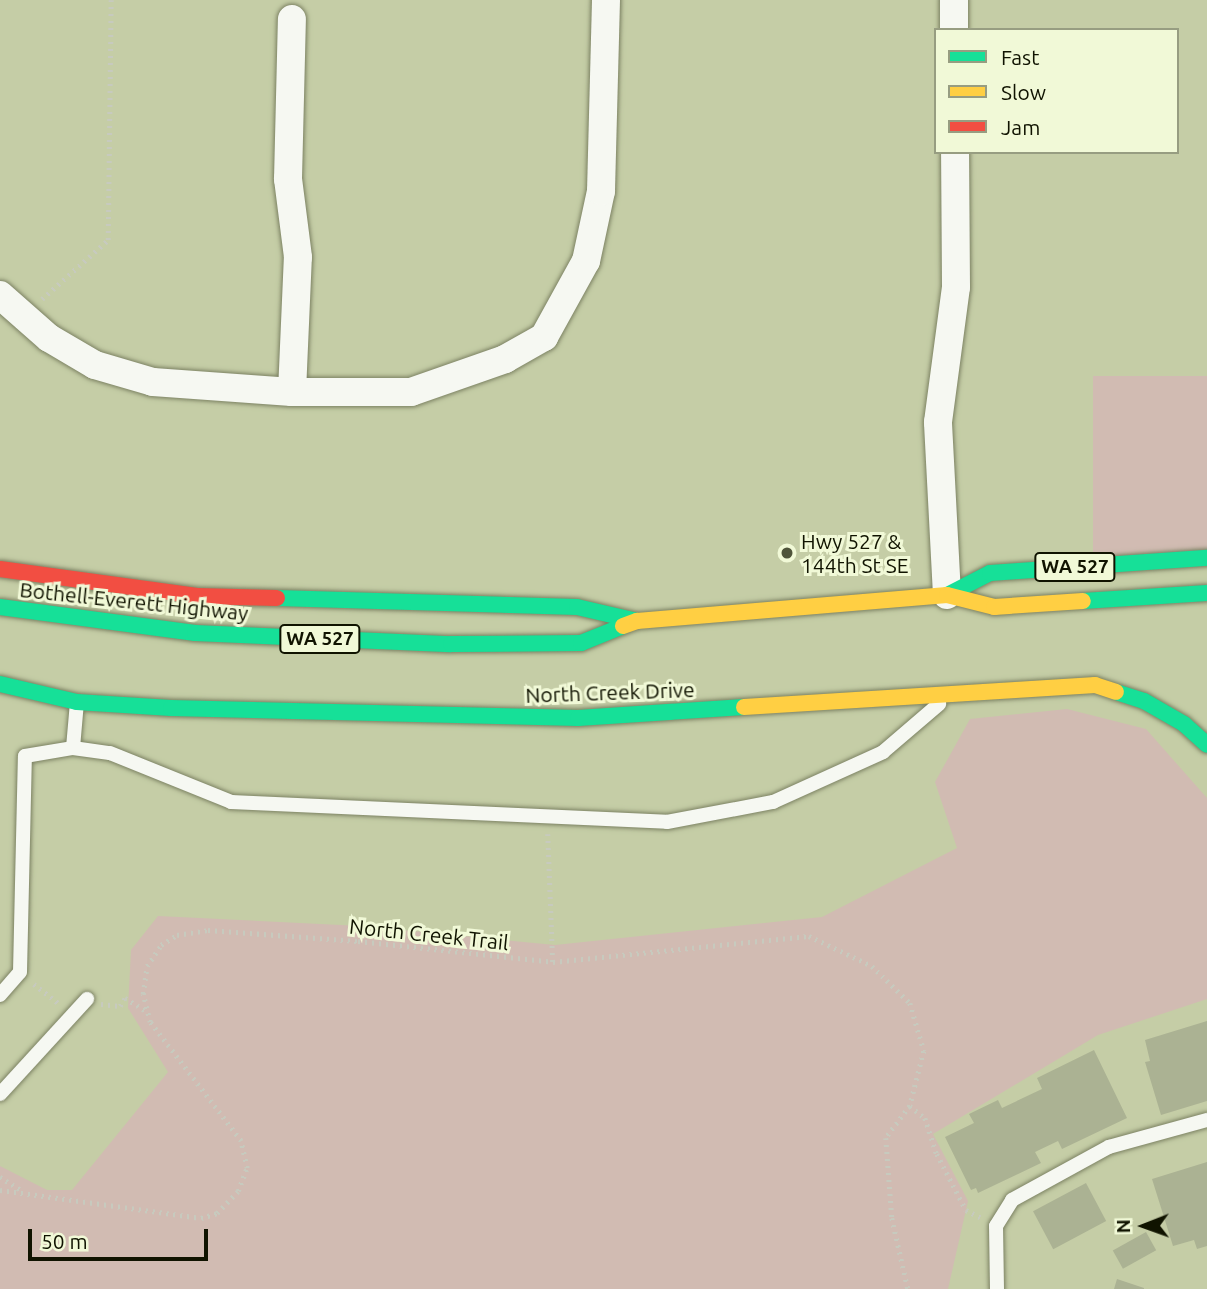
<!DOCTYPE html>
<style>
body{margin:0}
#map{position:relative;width:1207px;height:1289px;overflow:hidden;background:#c5cda6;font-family:Ubuntu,sans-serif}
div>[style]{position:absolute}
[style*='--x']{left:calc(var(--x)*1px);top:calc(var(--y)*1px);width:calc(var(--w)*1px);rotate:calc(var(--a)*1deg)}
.green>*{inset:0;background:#d1bbb2;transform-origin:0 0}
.building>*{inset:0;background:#abb293;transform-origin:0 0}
.path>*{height:4.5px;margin-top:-2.25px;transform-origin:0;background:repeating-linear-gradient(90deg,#c7cabe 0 2px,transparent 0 7px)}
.roads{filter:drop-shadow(0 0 2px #7c8263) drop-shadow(0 0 2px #7c8263)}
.lane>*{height:14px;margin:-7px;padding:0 7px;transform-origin:7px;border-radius:7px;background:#f6f8f2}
.street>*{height:28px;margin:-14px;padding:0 14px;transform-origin:14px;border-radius:14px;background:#f6f8f2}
.fast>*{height:16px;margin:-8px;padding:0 8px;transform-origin:8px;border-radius:8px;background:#16e098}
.slow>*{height:16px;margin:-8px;padding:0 8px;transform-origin:8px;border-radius:8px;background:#ffcf43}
.jam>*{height:16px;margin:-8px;padding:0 8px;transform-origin:8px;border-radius:8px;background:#f24e42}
.dots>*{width:19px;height:19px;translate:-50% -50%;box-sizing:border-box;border:4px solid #f1f9d7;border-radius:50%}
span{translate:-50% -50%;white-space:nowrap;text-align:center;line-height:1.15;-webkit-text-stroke:6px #f1f9d7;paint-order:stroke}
.shield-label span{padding:2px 5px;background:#f1f9d7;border:2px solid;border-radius:5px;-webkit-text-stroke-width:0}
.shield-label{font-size:19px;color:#101300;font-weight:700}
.poi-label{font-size:21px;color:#101300}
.left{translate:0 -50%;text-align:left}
.street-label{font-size:21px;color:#101300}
.legend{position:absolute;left:934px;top:28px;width:245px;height:126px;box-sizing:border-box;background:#f1f9d7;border:2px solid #979d81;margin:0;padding:9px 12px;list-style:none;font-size:21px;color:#101300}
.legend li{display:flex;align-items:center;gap:14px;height:35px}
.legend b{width:35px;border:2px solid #979d81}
.north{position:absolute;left:1109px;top:1191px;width:70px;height:70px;-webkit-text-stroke:5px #f1f9d7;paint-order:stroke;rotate:269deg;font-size:19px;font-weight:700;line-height:28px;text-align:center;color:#101300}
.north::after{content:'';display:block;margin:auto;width:24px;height:32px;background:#101300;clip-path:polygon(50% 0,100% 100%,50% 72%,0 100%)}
.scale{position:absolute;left:28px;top:1229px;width:180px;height:32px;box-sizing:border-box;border:4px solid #101300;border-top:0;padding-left:9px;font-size:21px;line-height:24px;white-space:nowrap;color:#101300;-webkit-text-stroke:5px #f1f9d7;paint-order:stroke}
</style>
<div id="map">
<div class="green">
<div style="left:1207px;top:376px;width:182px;height:114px;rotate:90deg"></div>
<div style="clip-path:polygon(1067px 709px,1146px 729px,1207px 798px,1207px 999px,1098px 1035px,933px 1134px,968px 1201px,948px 1289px,0 1289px,0 1166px,47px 1190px,72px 1190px,168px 1072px,128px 1008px,131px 950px,158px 916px,361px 926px,555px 945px,822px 917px,957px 848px,935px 782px,970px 719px)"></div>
</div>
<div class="building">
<div style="clip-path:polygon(1207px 1021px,1207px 1101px,1161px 1115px,1145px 1062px,1150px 1061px,1145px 1040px)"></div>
<div style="clip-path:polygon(1094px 1050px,1127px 1118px,1062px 1149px,1058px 1141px,1035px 1152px,1041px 1163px,978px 1193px,976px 1188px,971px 1190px,945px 1137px,974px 1123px,969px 1114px,998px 1100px,1002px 1108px,1042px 1089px,1037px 1078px)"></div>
<div style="clip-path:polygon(1207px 1162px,1207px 1246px,1197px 1249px,1194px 1240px,1173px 1246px,1152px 1179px)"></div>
<div style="left:1086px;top:1183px;width:43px;height:60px;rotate:62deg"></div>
<div style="left:1146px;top:1232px;width:21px;height:38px;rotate:61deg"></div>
<div style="clip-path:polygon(1117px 1279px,1144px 1288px,1144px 1289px,1114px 1289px)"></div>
</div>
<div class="path">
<div style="--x:42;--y:299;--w:89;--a:-41.8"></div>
<div style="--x:108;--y:240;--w:240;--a:-89.3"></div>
<div style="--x:548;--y:834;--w:128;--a:87.8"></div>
<div style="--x:34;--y:984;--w:33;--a:38"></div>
<div style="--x:101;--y:1004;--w:19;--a:6"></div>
<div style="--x:120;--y:1006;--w:9;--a:-58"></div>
<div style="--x:125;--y:998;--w:26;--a:32"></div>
<div style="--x:910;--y:1106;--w:19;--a:39"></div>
<div style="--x:925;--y:1118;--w:38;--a:72"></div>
<div style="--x:937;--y:1154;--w:63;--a:62.6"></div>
<div style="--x:966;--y:1210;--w:16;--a:27"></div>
<div style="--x:0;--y:1177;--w:26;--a:32"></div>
<div style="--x:0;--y:1190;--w:203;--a:7.9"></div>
<div style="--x:201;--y:1218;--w:17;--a:-17"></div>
<div style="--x:217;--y:1213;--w:30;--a:-46"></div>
<div style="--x:238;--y:1191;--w:25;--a:-69"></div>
<div style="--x:247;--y:1168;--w:28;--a:-103"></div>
<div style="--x:241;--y:1141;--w:150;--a:-127.4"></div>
<div style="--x:150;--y:1022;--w:29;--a:-104"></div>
<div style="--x:143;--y:994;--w:28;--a:-82"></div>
<div style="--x:147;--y:966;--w:25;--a:-56"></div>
<div style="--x:161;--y:945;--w:19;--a:-32"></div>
<div style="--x:177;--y:935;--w:31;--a:-9"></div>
<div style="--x:208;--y:930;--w:150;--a:4.2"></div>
<div style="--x:358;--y:941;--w:196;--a:6.1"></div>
<div style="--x:553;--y:962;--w:257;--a:-5.8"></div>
<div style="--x:809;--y:936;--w:70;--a:25.5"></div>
<div style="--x:872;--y:966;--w:53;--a:44.2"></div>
<div style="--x:910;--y:1003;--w:50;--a:73.7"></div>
<div style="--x:924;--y:1051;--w:57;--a:104.3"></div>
<div style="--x:910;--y:1106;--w:40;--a:127"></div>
<div style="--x:886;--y:1138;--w:80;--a:85.7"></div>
<div style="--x:892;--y:1218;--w:73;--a:77.3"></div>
</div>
<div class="roads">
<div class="lane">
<div style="--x:77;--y:702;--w:46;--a:95"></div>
<div style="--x:73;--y:748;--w:37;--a:8"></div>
<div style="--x:110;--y:753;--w:131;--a:22"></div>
<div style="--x:231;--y:802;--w:436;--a:2.6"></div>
<div style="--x:667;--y:822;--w:108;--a:-10.7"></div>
<div style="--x:773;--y:802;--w:121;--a:-24.4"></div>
<div style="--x:883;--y:752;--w:74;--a:-40.6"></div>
<div style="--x:0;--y:995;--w:30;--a:-49"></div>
<div style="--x:20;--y:972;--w:216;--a:-88.7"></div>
<div style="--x:25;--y:756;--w:49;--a:-9.5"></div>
<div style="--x:0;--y:1094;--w:129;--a:-47.5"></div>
<div style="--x:997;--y:1289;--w:63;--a:-90.9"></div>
<div style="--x:996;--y:1226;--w:31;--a:-58"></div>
<div style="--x:1012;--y:1200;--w:111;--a:-28.7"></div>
<div style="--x:1109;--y:1147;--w:102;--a:-15.4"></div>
</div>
<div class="street">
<div style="--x:954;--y:0;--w:30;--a:90"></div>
<div style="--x:0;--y:295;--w:65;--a:41.3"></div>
<div style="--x:49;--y:338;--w:53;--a:30.4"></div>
<div style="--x:95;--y:365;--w:60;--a:16.3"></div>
<div style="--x:153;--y:382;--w:139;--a:4.1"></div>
<div style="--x:292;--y:392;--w:119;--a:0"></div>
<div style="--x:411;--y:392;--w:100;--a:-19.3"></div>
<div style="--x:505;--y:359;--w:45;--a:-29.4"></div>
<div style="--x:544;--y:337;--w:87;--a:-61.1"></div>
<div style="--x:586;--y:261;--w:72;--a:-77.9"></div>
<div style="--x:601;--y:191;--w:191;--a:-88.5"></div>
<div style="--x:292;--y:392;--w:135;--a:-87.5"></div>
<div style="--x:298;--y:257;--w:79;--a:-97.3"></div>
<div style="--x:288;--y:179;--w:160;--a:-88.6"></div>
<div style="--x:947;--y:595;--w:173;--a:-93"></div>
<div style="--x:938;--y:422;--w:136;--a:-82.4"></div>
<div style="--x:956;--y:287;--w:135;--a:-90.4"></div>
</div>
<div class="fast">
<div style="--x:947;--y:595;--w:48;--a:-27.1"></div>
<div style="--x:990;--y:573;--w:218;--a:-4"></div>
<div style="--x:277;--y:598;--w:300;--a:1.7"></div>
<div style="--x:577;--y:607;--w:62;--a:13.1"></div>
<div style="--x:1083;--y:601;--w:124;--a:-3.7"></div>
<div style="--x:0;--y:607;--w:197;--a:7.6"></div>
<div style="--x:195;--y:633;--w:256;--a:2.5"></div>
<div style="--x:451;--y:644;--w:130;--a:-0.4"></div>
<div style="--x:581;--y:643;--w:45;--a:-22"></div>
<div style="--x:0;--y:684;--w:79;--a:13.2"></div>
<div style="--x:77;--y:702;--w:94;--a:3.7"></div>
<div style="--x:171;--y:708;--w:407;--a:1.4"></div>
<div style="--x:578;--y:718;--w:166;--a:-3.8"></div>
<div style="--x:1116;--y:692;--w:29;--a:18"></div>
<div style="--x:1144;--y:701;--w:46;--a:29.9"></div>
<div style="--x:1184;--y:724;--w:31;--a:42"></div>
</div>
<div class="slow">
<div style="--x:623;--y:626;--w:15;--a:-20"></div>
<div style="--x:637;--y:621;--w:311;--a:-4.8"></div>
<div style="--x:947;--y:595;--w:49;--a:14.3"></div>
<div style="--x:994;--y:607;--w:89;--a:-3.9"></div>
<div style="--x:744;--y:707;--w:352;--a:-3.6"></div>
<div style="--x:1095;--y:685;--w:22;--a:18"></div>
</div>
<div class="jam">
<div style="--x:0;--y:569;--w:199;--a:7.8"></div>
<div style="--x:197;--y:596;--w:80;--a:1.4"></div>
</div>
</div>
<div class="dots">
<div style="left:787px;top:553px;background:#4f543a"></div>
</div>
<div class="shield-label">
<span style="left:1075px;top:567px">WA 527</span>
<span style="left:320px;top:639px">WA 527</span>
</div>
<div class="poi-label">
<span class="left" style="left:801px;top:553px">Hwy 527 &amp;<br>144th St SE</span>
</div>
<div class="street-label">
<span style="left:134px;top:601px;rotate:6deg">Bothell-Everett Highway</span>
<span style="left:610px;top:692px;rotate:-2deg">North Creek Drive</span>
<span style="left:429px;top:934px;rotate:6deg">North Creek Trail</span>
</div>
<ul class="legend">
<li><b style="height:9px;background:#16e098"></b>Fast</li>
<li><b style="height:9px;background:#ffcf43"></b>Slow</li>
<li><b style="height:9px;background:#f24e42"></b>Jam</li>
</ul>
<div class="north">N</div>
<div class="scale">50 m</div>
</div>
